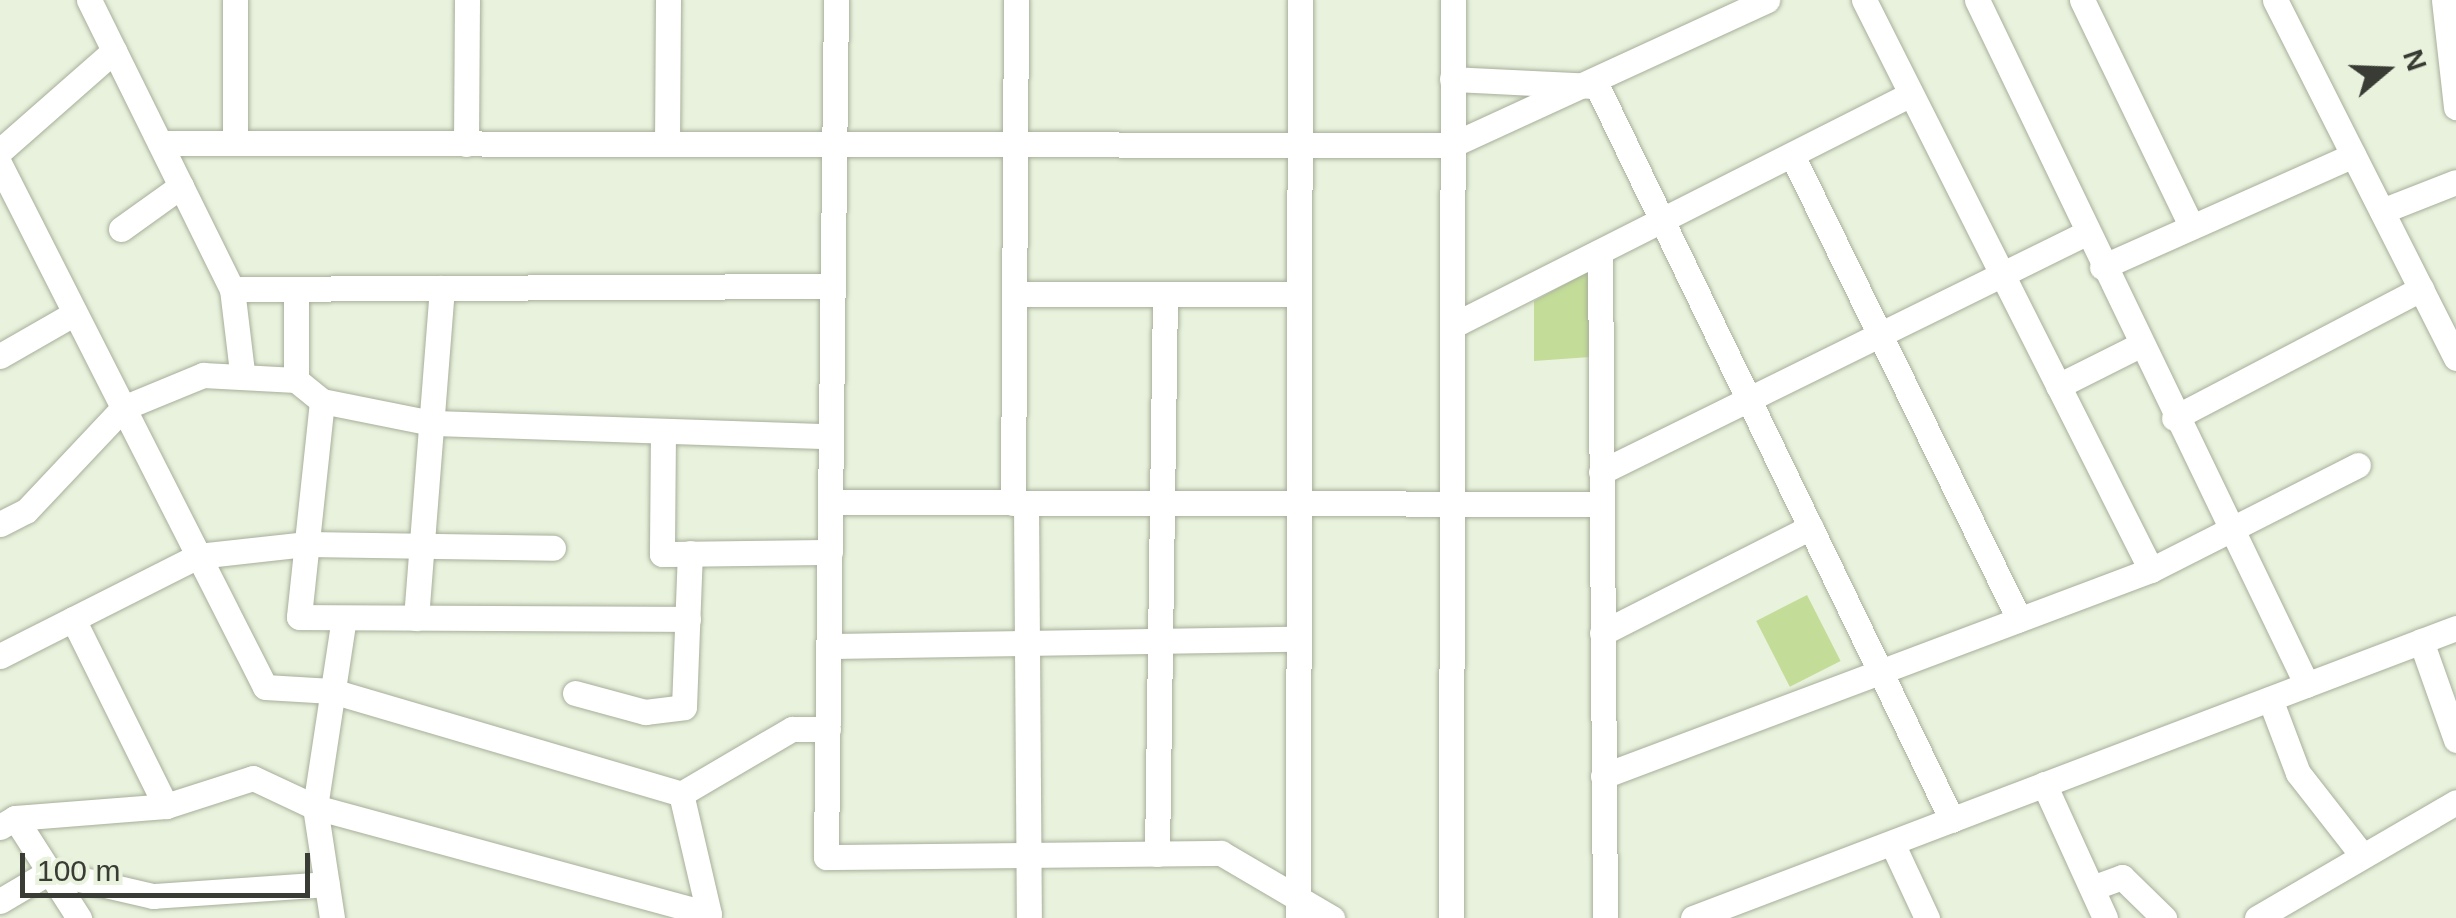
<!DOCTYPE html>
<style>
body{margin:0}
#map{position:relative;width:2456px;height:918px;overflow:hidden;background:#e9f2dd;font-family:Arial,sans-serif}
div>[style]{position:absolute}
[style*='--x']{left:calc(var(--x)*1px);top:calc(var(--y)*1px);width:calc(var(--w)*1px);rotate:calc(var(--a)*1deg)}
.building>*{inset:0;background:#c3dc98;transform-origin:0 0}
.roads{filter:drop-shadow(0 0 2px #a7af9b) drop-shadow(0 0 2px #a7af9b)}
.minor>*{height:25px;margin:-12.5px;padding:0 12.5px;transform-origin:12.5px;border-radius:12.5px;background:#fff}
span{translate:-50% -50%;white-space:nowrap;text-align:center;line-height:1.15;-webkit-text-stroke:10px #e9f2dd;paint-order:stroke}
.north{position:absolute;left:2336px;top:20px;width:100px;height:100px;-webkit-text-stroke:8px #e9f2dd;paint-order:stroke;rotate:71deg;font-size:28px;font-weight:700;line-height:40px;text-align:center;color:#393c34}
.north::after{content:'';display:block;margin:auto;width:35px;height:45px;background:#393c34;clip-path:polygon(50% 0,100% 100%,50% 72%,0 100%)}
.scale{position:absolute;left:20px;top:853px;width:290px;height:45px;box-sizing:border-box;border:5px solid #393c34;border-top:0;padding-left:12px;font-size:30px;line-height:35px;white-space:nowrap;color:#393c34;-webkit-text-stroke:8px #e9f2dd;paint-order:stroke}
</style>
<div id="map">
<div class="building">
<div style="clip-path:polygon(1591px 270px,1590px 357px,1534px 361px,1534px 301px)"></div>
<div style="left:1807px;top:595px;width:74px;height:57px;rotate:63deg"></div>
</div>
<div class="roads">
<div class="minor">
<div style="--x:89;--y:0;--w:322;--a:63.7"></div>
<div style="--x:232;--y:289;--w:84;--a:83.1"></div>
<div style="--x:235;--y:0;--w:143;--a:90"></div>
<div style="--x:836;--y:0;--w:857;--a:90.67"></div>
<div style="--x:826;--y:857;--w:395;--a:-0.6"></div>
<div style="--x:1221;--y:853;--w:129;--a:30.4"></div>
<div style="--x:1864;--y:0;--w:638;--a:63.27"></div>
<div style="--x:1977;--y:0;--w:760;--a:64.28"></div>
<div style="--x:2082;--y:0;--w:248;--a:64.2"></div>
<div style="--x:2275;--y:0;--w:401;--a:63.2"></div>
<div style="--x:2444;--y:0;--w:108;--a:83.6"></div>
<div style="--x:1452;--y:79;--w:145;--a:2.8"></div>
<div style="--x:1597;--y:86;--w:815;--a:64.19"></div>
<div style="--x:160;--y:143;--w:1292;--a:0.09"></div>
<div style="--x:1452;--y:145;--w:347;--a:-24.7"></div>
<div style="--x:466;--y:144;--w:144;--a:-89.6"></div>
<div style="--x:667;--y:144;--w:144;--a:-89.6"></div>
<div style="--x:0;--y:151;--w:152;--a:-41.3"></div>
<div style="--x:1792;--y:155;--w:517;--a:63.93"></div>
<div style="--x:0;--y:165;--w:585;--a:63.08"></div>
<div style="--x:265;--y:687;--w:67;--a:3.4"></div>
<div style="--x:332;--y:691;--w:364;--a:16.4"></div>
<div style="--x:681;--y:794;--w:129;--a:-30.4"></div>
<div style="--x:792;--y:729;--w:36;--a:0"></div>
<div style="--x:2382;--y:211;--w:79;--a:-21.4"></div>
<div style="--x:121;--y:229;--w:74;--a:-35.6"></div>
<div style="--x:1600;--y:252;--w:666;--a:89.57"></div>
<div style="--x:2102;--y:267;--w:275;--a:-24"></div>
<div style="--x:232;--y:289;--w:601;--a:-0.29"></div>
<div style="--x:1014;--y:294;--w:285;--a:0"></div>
<div style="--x:1452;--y:326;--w:514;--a:-26.81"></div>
<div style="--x:0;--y:356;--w:86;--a:-29.8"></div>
<div style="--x:296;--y:380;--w:91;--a:-90"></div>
<div style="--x:2058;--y:386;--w:89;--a:-26.6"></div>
<div style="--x:322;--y:401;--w:217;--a:96.1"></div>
<div style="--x:299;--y:617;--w:389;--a:0.3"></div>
<div style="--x:2174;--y:418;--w:279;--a:-27.6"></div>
<div style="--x:663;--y:433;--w:121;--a:90.5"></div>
<div style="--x:662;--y:554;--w:168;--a:-0.7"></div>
<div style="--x:1601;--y:472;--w:541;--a:-26.23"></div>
<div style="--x:830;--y:502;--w:772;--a:0.15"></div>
<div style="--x:1013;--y:503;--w:503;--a:-89.66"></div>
<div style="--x:1026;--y:503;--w:415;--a:89.6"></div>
<div style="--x:0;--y:524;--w:29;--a:-27"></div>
<div style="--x:26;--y:511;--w:141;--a:-46.7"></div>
<div style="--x:123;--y:408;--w:87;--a:-22.4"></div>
<div style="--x:203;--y:375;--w:93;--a:3.1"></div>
<div style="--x:296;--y:380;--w:33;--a:39"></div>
<div style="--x:322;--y:401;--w:112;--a:11.3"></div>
<div style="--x:432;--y:423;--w:399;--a:1.9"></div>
<div style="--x:416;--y:618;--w:331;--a:-85.5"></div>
<div style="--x:73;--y:619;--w:209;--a:63.6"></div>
<div style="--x:1602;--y:633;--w:234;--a:-26.9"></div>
<div style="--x:2421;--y:641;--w:105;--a:70.5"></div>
<div style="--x:829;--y:646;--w:468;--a:-0.9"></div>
<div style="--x:0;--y:656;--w:222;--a:-26.8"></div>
<div style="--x:198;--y:556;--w:110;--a:-6.3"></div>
<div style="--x:307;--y:544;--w:246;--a:0.9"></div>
<div style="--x:575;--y:693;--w:73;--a:15.2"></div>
<div style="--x:645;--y:712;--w:39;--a:-7"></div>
<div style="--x:684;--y:707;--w:154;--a:-87.8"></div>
<div style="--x:2270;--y:699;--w:79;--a:69.3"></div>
<div style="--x:2298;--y:773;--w:104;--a:52"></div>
<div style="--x:1603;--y:776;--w:585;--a:-20.6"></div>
<div style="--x:2151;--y:570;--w:232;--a:-26.9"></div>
<div style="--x:2044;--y:784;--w:147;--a:65.5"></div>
<div style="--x:15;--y:818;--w:119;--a:57.4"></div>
<div style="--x:0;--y:827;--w:17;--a:-31"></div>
<div style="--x:15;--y:818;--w:151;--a:-4.5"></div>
<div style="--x:166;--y:806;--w:91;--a:-17.8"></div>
<div style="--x:253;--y:778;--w:68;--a:25.1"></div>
<div style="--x:315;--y:807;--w:408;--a:15.2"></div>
<div style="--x:709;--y:914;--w:123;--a:-103.1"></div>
<div style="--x:1892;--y:843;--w:83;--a:65"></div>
<div style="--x:1157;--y:854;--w:560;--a:-89.18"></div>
<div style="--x:2092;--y:888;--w:32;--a:-20"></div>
<div style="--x:2122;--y:877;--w:59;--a:44.3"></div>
<div style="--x:0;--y:901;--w:57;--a:-30.6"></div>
<div style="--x:49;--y:872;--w:107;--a:13"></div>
<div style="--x:153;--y:896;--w:174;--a:-3.9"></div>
<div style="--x:332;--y:918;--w:112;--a:-98.7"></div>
<div style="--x:315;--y:807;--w:191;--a:-81.3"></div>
<div style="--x:1298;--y:918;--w:918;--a:-89.88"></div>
<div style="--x:1451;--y:918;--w:918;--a:-89.88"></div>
<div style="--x:1693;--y:918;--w:816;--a:-20.81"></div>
<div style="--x:2257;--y:918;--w:230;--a:-30.2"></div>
</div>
</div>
<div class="north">N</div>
<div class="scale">100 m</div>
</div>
